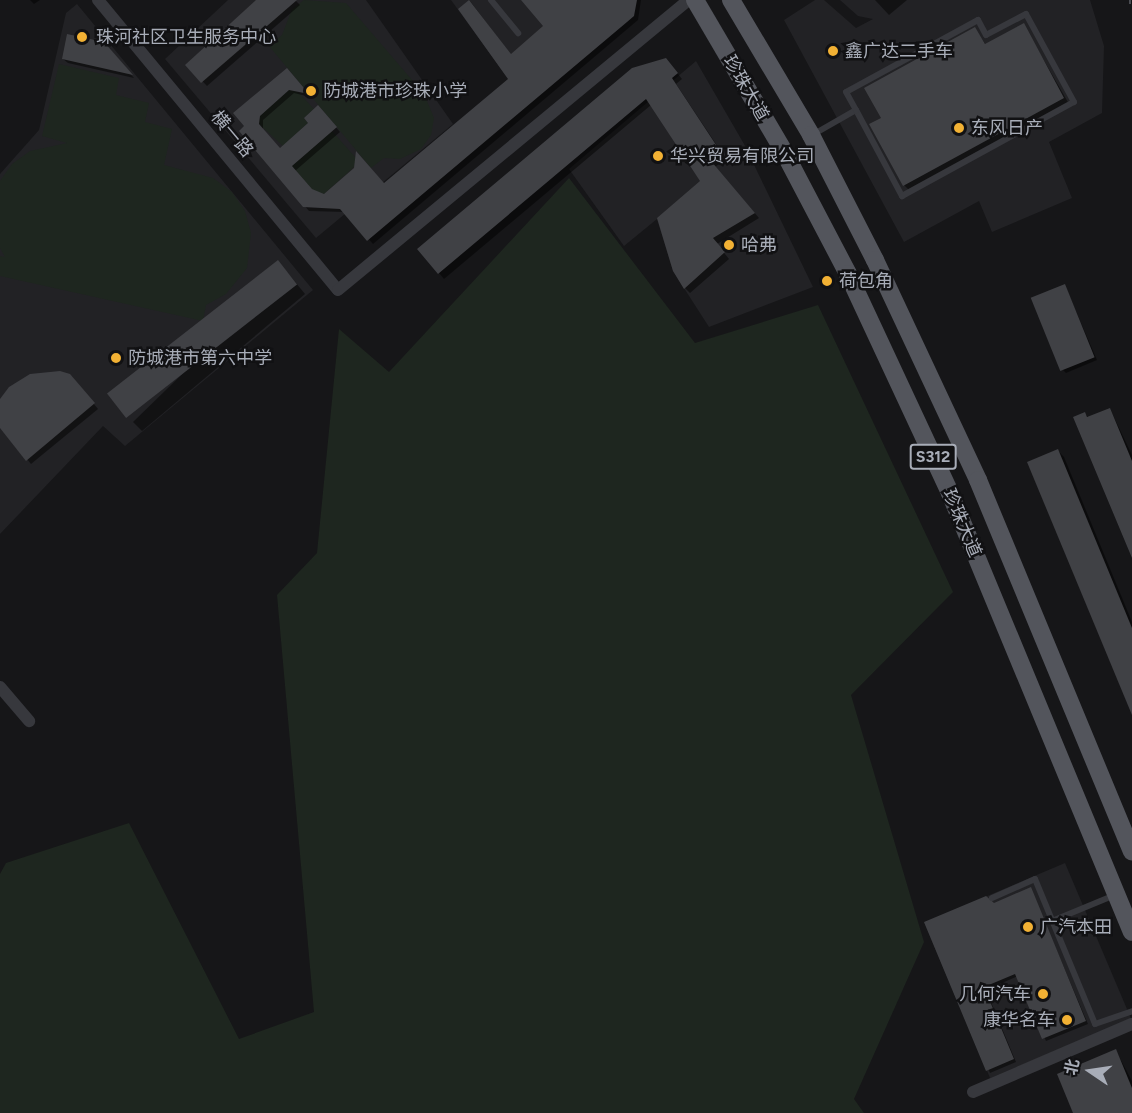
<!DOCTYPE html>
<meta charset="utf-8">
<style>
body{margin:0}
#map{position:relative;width:1132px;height:1113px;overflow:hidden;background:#161618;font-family:Figtree,"Noto Sans SC",sans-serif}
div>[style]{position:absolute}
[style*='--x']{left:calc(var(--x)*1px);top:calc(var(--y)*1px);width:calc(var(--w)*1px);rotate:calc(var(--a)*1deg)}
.built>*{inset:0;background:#222225;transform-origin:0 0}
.green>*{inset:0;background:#1e261f}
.shadow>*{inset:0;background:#0007}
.building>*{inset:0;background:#404145;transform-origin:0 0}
.lane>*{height:6px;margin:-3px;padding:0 3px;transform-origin:3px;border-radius:3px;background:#37383d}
.street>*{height:12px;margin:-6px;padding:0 6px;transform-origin:6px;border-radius:6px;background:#37383d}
.primary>*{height:18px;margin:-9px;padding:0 9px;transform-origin:9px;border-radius:9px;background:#53555c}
.rail>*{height:6px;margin-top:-3px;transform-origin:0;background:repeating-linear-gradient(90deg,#111113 0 11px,#4a4c52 0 22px);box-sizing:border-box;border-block:2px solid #4a4c52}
.dots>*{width:16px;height:16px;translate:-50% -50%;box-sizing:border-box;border:3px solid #111113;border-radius:50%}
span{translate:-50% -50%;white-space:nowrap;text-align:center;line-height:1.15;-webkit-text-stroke:5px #111113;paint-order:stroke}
.shield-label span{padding:2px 4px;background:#111113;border:2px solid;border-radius:4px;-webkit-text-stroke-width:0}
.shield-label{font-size:16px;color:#a8adb8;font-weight:700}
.poi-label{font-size:18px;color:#a8adb8}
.left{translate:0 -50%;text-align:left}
.right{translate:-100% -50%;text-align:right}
.street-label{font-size:18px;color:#a8adb8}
.north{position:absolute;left:1060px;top:1041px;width:60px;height:60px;-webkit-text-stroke:4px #111113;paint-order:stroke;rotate:283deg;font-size:16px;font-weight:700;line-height:24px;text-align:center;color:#a8adb8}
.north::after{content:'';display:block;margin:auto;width:21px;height:27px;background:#a8adb8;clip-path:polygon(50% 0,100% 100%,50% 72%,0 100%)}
</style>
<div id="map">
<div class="built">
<div style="clip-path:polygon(228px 0,366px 0,453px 124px,316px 238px,165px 59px)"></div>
<div style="clip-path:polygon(451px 0,598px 0,507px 77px)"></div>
<div style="clip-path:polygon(815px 0,824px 0,856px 28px,873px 19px,858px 16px,840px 0,1090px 0,1104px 46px,1102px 113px,1049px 142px,1072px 198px,992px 232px,979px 201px,904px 242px,784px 20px)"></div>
<div style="clip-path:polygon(77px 4px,313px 290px,125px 446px,103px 426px,0 534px,0 174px,39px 130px,66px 13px)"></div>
<div style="clip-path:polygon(696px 61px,744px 144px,813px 287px,709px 327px,673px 271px,657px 219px,624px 246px,569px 169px)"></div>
<div style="left:1065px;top:863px;width:169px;height:153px;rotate:67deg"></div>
</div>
<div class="green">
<div style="clip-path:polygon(304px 0,346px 3px,424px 94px,434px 118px,431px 135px,421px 149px,400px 159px,384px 158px,371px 168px,269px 46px,282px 35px,292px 9px)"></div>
<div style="clip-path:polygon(59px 64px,119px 78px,116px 95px,149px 103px,145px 122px,172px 129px,164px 165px,213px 178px,232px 192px,245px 211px,251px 233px,247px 268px,226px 294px,206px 305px,203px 321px,0 276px,0 256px,5px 257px,0 248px,0 181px,12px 164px,30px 151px,67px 143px,42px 136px)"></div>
<div style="clip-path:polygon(289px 90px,298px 92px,314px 109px,304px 118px,308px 123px,283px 146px,259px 124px,260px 116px)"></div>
<div style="clip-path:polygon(332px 131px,356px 158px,354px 167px,324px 194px,315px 193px,292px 166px)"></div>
<div style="clip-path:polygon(569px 178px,695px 343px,818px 305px,953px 592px,851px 695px,924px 942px,854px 1099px,864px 1113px,0 1113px,0 874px,6px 863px,129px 823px,239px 1039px,314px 1012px,277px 595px,317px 553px,339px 329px,389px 372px)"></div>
</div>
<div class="shadow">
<div style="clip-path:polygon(30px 0,40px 0,34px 4px)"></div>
<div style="clip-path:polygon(258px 0,295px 0,300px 5px,207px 86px,187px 65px)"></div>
<div style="clip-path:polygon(523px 0,641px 0,638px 20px,373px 244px,345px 212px,309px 211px,241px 131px,291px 74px,310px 97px,294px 93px,263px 120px,263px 130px,280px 150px,322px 111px,340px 132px,295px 171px,312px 191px,325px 195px,384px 185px,510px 79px,470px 1px,511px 55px,545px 26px)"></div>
<div style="clip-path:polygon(875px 0,907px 0,889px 15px)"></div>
<div style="clip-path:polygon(1023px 24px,1069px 104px,910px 191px,904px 185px,883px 118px,975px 29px,986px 45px)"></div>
<div style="clip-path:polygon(103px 43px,134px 78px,68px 63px,63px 59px)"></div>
<div style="clip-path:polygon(671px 65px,682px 79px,676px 84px,726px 159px,715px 167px,759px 218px,717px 244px,729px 259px,690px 293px,685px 288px,702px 181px,651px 105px,444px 279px,419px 249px)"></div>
<div style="clip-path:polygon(287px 272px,305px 294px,142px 431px,133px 422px)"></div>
<div style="clip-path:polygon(1065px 286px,1097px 360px,1066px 373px,1063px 370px)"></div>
<div style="clip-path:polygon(74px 380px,98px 409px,31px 464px,0 426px,0 403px)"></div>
<div style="clip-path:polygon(1110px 409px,1132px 455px,1132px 555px,1085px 414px,1089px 418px)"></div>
<div style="clip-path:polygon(1058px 451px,1064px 457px,1132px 622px,1132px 710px)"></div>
<div style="clip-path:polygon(1030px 888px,1088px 1024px,1046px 1041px,1018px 976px,986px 990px,1016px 1062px,990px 1073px,926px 923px,993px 905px)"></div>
<div style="clip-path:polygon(1116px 1051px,1132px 1081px,1132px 1113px,1075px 1113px)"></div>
</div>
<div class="building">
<div style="clip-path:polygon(256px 0,297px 0,201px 83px,185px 65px)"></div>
<div style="clip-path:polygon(469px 0,511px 54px,543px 26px,521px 0,637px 0,634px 16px,627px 22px,367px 241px,340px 209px,303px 207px,239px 131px,244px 126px,233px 113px,287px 68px,309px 94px,289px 90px,260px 116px,259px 124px,280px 148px,308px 123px,304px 118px,318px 105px,337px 127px,292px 166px,312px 189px,324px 194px,354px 168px,356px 151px,384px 183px,508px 79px,458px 9px)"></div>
<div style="clip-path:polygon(1024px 23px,1064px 98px,903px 186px,869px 124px,881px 118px,864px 88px,975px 27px,985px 44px)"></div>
<div style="clip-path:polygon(67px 34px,104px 42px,133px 75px,62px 59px)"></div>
<div style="clip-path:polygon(666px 58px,678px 73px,672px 78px,722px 154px,711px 161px,755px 213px,713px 238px,725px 252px,684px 289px,673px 271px,657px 218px,700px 181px,646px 99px,438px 274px,417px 249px,632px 68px)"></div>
<div style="left:278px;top:260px;width:31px;height:217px;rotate:52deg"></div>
<div style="left:1065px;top:284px;width:79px;height:37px;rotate:68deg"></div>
<div style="clip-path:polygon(60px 371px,70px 374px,95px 403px,26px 461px,0 428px,0 399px,9px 387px,30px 374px)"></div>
<div style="clip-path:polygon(1110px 408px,1132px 461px,1132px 558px,1073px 417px,1085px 412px,1087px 417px)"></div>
<div style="clip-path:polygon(1058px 449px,1132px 628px,1132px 715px,1027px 462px)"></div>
<div style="clip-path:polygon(1031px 887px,1086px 1021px,1042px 1039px,1015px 974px,984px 987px,1014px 1059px,986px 1071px,924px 922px,986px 896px,994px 903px)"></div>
<div style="clip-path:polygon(1116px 1049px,1132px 1088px,1132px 1113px,1073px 1113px,1057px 1074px)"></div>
</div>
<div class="lane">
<div style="--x:491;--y:0;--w:43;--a:50.7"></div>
<div style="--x:814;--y:134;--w:48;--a:-29.7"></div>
<div style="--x:856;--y:110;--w:98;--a:61.9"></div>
<div style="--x:902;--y:196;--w:196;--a:-28.7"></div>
<div style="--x:1074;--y:102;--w:100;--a:-118.6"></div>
<div style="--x:1026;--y:14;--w:45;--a:152.3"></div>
<div style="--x:986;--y:35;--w:17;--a:-118"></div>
<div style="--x:978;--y:20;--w:150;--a:151.4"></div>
<div style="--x:846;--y:92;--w:21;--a:61"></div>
<div style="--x:992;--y:898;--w:47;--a:-23.8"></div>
<div style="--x:1035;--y:879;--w:157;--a:67.5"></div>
<div style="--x:1095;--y:1024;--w:39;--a:-19"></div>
<div style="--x:1052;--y:921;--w:68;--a:-22.4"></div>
</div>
<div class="street">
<div style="--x:98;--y:0;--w:376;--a:50.4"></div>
<div style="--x:338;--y:290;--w:455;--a:-39.6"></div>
<div style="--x:0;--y:687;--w:45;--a:49.5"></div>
<div style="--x:973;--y:1092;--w:173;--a:-23.2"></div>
</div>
<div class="primary">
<div style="--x:695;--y:0;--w:174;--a:59.6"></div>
<div style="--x:783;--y:150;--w:140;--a:62.3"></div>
<div style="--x:848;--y:274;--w:242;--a:65"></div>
<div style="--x:950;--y:493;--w:475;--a:67.5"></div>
<div style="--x:731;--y:0;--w:157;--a:59.3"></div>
<div style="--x:811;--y:135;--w:140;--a:62.9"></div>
<div style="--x:875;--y:260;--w:243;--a:64.9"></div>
<div style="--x:978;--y:480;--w:402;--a:67.5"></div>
</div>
<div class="rail">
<div style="--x:1132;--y:0;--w:4;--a:90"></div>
</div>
<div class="dots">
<div style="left:82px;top:37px;background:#f2b134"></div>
<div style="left:833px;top:51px;background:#f2b134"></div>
<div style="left:311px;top:91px;background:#f2b134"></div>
<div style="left:959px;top:128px;background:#f2b134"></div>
<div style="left:658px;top:156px;background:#f2b134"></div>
<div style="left:729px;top:245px;background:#f2b134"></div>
<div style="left:827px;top:281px;background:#f2b134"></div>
<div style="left:116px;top:358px;background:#f2b134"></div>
<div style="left:1028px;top:927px;background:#f2b134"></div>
<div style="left:1043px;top:994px;background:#f2b134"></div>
<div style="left:1067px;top:1020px;background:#f2b134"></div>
</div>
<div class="shield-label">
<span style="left:933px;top:457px">S312</span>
</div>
<div class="poi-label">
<span class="left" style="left:96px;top:37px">珠河社区卫生服务中心</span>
<span class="left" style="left:845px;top:51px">鑫广达二手车</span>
<span class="left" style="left:323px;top:91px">防城港市珍珠小学</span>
<span class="left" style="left:971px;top:128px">东风日产</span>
<span class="left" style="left:670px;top:156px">华兴贸易有限公司</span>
<span class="left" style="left:741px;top:245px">哈弗</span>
<span class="left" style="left:839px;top:281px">荷包角</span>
<span class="left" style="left:128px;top:358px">防城港市第六中学</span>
<span class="left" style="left:1040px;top:927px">广汽本田</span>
<span class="right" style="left:1031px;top:994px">几何汽车</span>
<span class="right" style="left:1055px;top:1020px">康华名车</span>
</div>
<div class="street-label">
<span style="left:746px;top:88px;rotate:60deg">珍珠大道</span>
<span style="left:232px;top:134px;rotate:50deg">横一路</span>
<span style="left:962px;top:523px;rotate:67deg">珍珠大道</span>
</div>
<div class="north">北</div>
</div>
